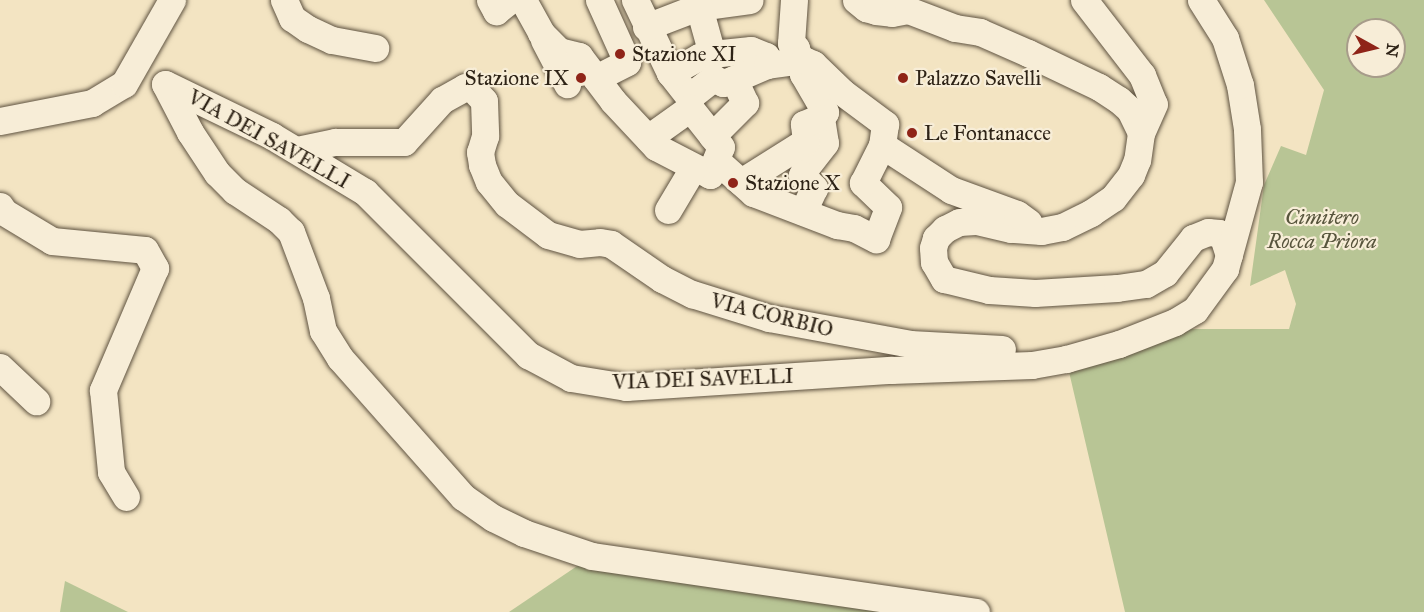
<!DOCTYPE html>
<style>
body{margin:0}
#map{position:relative;width:1424px;height:612px;overflow:hidden;background:#f3e4c2;font-family:"IM FELL Great Primer",serif}
div>[style]{position:absolute}
[style*='--x']{left:calc(var(--x)*1px);top:calc(var(--y)*1px);width:calc(var(--w)*1px);rotate:calc(var(--a)*1deg)}
.green>*{inset:0;background:#b8c595}
.roads{filter:drop-shadow(0 0 2px #5f5341) drop-shadow(0 0 2px #5f5341)}
.minor>*{height:27px;margin:-13.5px;padding:0 13.5px;transform-origin:13.5px;border-radius:13.5px;background:#f7edd7}
.dots>*{width:16px;height:16px;translate:-50% -50%;box-sizing:border-box;border:3px solid #f7edd7;border-radius:50%}
span{translate:-50% -50%;white-space:nowrap;text-align:center;line-height:1.15;-webkit-text-stroke:4.5px #f7edd7;paint-order:stroke}
.poi-label{font-size:21px;color:#2e2316}
.left{translate:0 -50%;text-align:left}
.right{translate:-100% -50%;text-align:right}
.street-label{font-size:21px;color:#2e2316}
.park-label{font-size:21px;color:#57543c;font-style:italic}
.north{position:absolute;left:1346px;top:18px;width:60px;height:60px;box-sizing:border-box;background:#f7edd7;border:2px solid #a79c8a;border-radius:50%;rotate:98deg;font-size:16px;font-weight:700;line-height:24px;text-align:center;color:#2e2316}
.north::after{content:'';display:block;margin:auto;width:21px;height:27px;background:#8f2418;clip-path:polygon(50% 0,100% 100%,50% 72%,0 100%)}
</style>
<div id="map">
<div class="green">
<div style="clip-path:polygon(evenodd,1264px 0,1424px 0,1424px 612px,1125px 612px,1066px 359px,1157px 329px,1289px 329px,1296px 304px,1285px 270px,1250px 286px,1264px 185px,1281px 146px,1306px 155px,1324px 90px,1264px 0,1358px 30px,1394px 30px,1394px 66px,1358px 66px,1358px 30px)"></div>
<div style="clip-path:polygon(592px 556px,976px 612px,509px 612px)"></div>
<div style="clip-path:polygon(65px 581px,128px 612px,60px 612px)"></div>
</div>
<div class="roads">
<div class="minor">
<div style="--x:284;--y:0;--w:20;--a:66"></div>
<div style="--x:292;--y:18;--w:19;--a:35"></div>
<div style="--x:308;--y:29;--w:26;--a:25"></div>
<div style="--x:332;--y:40;--w:44;--a:10.5"></div>
<div style="--x:490;--y:0;--w:13;--a:61"></div>
<div style="--x:496;--y:11;--w:18;--a:-38"></div>
<div style="--x:523;--y:0;--w:38;--a:61"></div>
<div style="--x:541;--y:33;--w:25;--a:45"></div>
<div style="--x:559;--y:51;--w:21;--a:14"></div>
<div style="--x:579;--y:56;--w:56;--a:52.9"></div>
<div style="--x:613;--y:101;--w:63;--a:46.9"></div>
<div style="--x:656;--y:147;--w:61;--a:27.4"></div>
<div style="--x:710;--y:175;--w:30;--a:-69"></div>
<div style="--x:721;--y:147;--w:50;--a:-128.5"></div>
<div style="--x:690;--y:108;--w:11;--a:-95"></div>
<div style="--x:689;--y:97;--w:31;--a:-128"></div>
<div style="--x:670;--y:73;--w:81;--a:-115.6"></div>
<div style="--x:794;--y:0;--w:43;--a:94"></div>
<div style="--x:791;--y:43;--w:7;--a:45"></div>
<div style="--x:796;--y:48;--w:27;--a:75"></div>
<div style="--x:803;--y:74;--w:44;--a:59.9"></div>
<div style="--x:825;--y:112;--w:7;--a:124"></div>
<div style="--x:821;--y:118;--w:25;--a:81"></div>
<div style="--x:825;--y:143;--w:31;--a:128"></div>
<div style="--x:806;--y:167;--w:9;--a:117"></div>
<div style="--x:802;--y:175;--w:18;--a:47"></div>
<div style="--x:814;--y:188;--w:26;--a:115"></div>
<div style="--x:856;--y:0;--w:13;--a:39"></div>
<div style="--x:866;--y:8;--w:10;--a:17"></div>
<div style="--x:876;--y:11;--w:16;--a:7"></div>
<div style="--x:892;--y:13;--w:16;--a:-11"></div>
<div style="--x:908;--y:10;--w:50;--a:21"></div>
<div style="--x:955;--y:28;--w:25;--a:9"></div>
<div style="--x:980;--y:32;--w:52;--a:23.6"></div>
<div style="--x:1028;--y:53;--w:79;--a:25.6"></div>
<div style="--x:1099;--y:87;--w:24;--a:33"></div>
<div style="--x:1119;--y:100;--w:15;--a:42"></div>
<div style="--x:1130;--y:110;--w:25;--a:64"></div>
<div style="--x:1141;--y:133;--w:27;--a:98"></div>
<div style="--x:1137;--y:160;--w:16;--a:112"></div>
<div style="--x:1131;--y:175;--w:29;--a:128"></div>
<div style="--x:1113;--y:198;--w:27;--a:146"></div>
<div style="--x:1091;--y:213;--w:32;--a:154"></div>
<div style="--x:1062;--y:227;--w:21;--a:169"></div>
<div style="--x:1041;--y:231;--w:30;--a:-176"></div>
<div style="--x:1011;--y:229;--w:37;--a:-167"></div>
<div style="--x:975;--y:221;--w:16;--a:176"></div>
<div style="--x:959;--y:222;--w:16;--a:153"></div>
<div style="--x:945;--y:229;--w:13;--a:135"></div>
<div style="--x:936;--y:238;--w:10;--a:107"></div>
<div style="--x:933;--y:248;--w:14;--a:86"></div>
<div style="--x:934;--y:262;--w:20;--a:60"></div>
<div style="--x:944;--y:279;--w:46;--a:13.7"></div>
<div style="--x:989;--y:290;--w:46;--a:3.7"></div>
<div style="--x:1035;--y:293;--w:82;--a:-3.5"></div>
<div style="--x:1117;--y:288;--w:29;--a:-8"></div>
<div style="--x:1146;--y:284;--w:22;--a:-30"></div>
<div style="--x:1165;--y:273;--w:45;--a:-51.3"></div>
<div style="--x:1193;--y:238;--w:16;--a:-22"></div>
<div style="--x:1208;--y:232;--w:11;--a:5"></div>
<div style="--x:1219;--y:233;--w:6;--a:45"></div>
<div style="--x:1223;--y:237;--w:19;--a:72"></div>
<div style="--x:1084;--y:0;--w:95;--a:52.3"></div>
<div style="--x:1142;--y:75;--w:31;--a:68"></div>
<div style="--x:1154;--y:104;--w:32;--a:114"></div>
<div style="--x:646;--y:27;--w:56;--a:-21"></div>
<div style="--x:698;--y:7;--w:52;--a:-7.7"></div>
<div style="--x:544;--y:40;--w:50;--a:62.4"></div>
<div style="--x:712;--y:54;--w:39;--a:-6"></div>
<div style="--x:751;--y:50;--w:16;--a:22"></div>
<div style="--x:766;--y:56;--w:9;--a:84"></div>
<div style="--x:670;--y:73;--w:33;--a:-29"></div>
<div style="--x:699;--y:57;--w:13;--a:-13"></div>
<div style="--x:712;--y:54;--w:56;--a:-105.5"></div>
<div style="--x:596;--y:78;--w:35;--a:-27"></div>
<div style="--x:627;--y:62;--w:68;--a:-114.3"></div>
<div style="--x:689;--y:97;--w:31;--a:-38"></div>
<div style="--x:713;--y:78;--w:11;--a:27"></div>
<div style="--x:723;--y:83;--w:12;--a:-20"></div>
<div style="--x:0;--y:121;--w:94;--a:-11.1"></div>
<div style="--x:92;--y:103;--w:37;--a:-31"></div>
<div style="--x:124;--y:84;--w:97;--a:-60.3"></div>
<div style="--x:712;--y:136;--w:47;--a:-45"></div>
<div style="--x:745;--y:103;--w:26;--a:-115"></div>
<div style="--x:734;--y:79;--w:36;--a:-23"></div>
<div style="--x:767;--y:65;--w:37;--a:-8"></div>
<div style="--x:804;--y:60;--w:10;--a:24"></div>
<div style="--x:813;--y:64;--w:40;--a:44"></div>
<div style="--x:842;--y:92;--w:54;--a:36.7"></div>
<div style="--x:885;--y:124;--w:21;--a:98"></div>
<div style="--x:882;--y:145;--w:82;--a:33.1"></div>
<div style="--x:951;--y:190;--w:70;--a:20"></div>
<div style="--x:1017;--y:214;--w:14;--a:36"></div>
<div style="--x:648;--y:138;--w:52;--a:-35.5"></div>
<div style="--x:297;--y:150;--w:39;--a:-12"></div>
<div style="--x:335;--y:142;--w:69;--a:0"></div>
<div style="--x:404;--y:142;--w:57;--a:-47.9"></div>
<div style="--x:442;--y:100;--w:26;--a:-29"></div>
<div style="--x:465;--y:87;--w:8;--a:14"></div>
<div style="--x:473;--y:89;--w:16;--a:47"></div>
<div style="--x:484;--y:101;--w:35;--a:88"></div>
<div style="--x:485;--y:136;--w:17;--a:107"></div>
<div style="--x:480;--y:152;--w:13;--a:81"></div>
<div style="--x:482;--y:165;--w:18;--a:68"></div>
<div style="--x:489;--y:182;--w:28;--a:51"></div>
<div style="--x:507;--y:204;--w:51;--a:37.1"></div>
<div style="--x:548;--y:235;--w:32;--a:16"></div>
<div style="--x:579;--y:244;--w:21;--a:-5"></div>
<div style="--x:600;--y:242;--w:11;--a:10"></div>
<div style="--x:611;--y:244;--w:62;--a:34.5"></div>
<div style="--x:662;--y:279;--w:34;--a:27"></div>
<div style="--x:692;--y:294;--w:81;--a:17.3"></div>
<div style="--x:769;--y:318;--w:143;--a:10.4"></div>
<div style="--x:910;--y:344;--w:92;--a:3.1"></div>
<div style="--x:716;--y:160;--w:50;--a:41.7"></div>
<div style="--x:753;--y:193;--w:90;--a:20.9"></div>
<div style="--x:837;--y:225;--w:17;--a:10"></div>
<div style="--x:854;--y:228;--w:25;--a:27"></div>
<div style="--x:876;--y:239;--w:34;--a:-69"></div>
<div style="--x:888;--y:207;--w:35;--a:-136"></div>
<div style="--x:863;--y:183;--w:42;--a:-63.4"></div>
<div style="--x:741;--y:182;--w:77;--a:-32.2"></div>
<div style="--x:806;--y:141;--w:17;--a:-97"></div>
<div style="--x:804;--y:124;--w:11;--a:-22"></div>
<div style="--x:0;--y:206;--w:7;--a:56"></div>
<div style="--x:4;--y:212;--w:56;--a:31.1"></div>
<div style="--x:52;--y:241;--w:93;--a:5.5"></div>
<div style="--x:145;--y:250;--w:21;--a:61"></div>
<div style="--x:155;--y:268;--w:133;--a:113.1"></div>
<div style="--x:103;--y:390;--w:82;--a:84.4"></div>
<div style="--x:111;--y:472;--w:29;--a:59"></div>
<div style="--x:668;--y:210;--w:49;--a:-59.2"></div>
<div style="--x:0;--y:367;--w:50;--a:43.4"></div>
<div style="--x:976;--y:612;--w:388;--a:-171.7"></div>
<div style="--x:592;--y:556;--w:72;--a:-161.3"></div>
<div style="--x:524;--y:533;--w:34;--a:-154"></div>
<div style="--x:493;--y:518;--w:37;--a:-145"></div>
<div style="--x:463;--y:497;--w:186;--a:-131.5"></div>
<div style="--x:340;--y:358;--w:32;--a:-122"></div>
<div style="--x:323;--y:331;--w:34;--a:-102"></div>
<div style="--x:316;--y:298;--w:71;--a:-110.7"></div>
<div style="--x:291;--y:232;--w:17;--a:-135"></div>
<div style="--x:279;--y:220;--w:53;--a:-146.6"></div>
<div style="--x:235;--y:191;--w:25;--a:-135"></div>
<div style="--x:217;--y:173;--w:49;--a:-123.4"></div>
<div style="--x:190;--y:132;--w:54;--a:-117.5"></div>
<div style="--x:165;--y:84;--w:119;--a:25.9"></div>
<div style="--x:272;--y:136;--w:109;--a:31.1"></div>
<div style="--x:365;--y:192;--w:231;--a:45"></div>
<div style="--x:528;--y:355;--w:49;--a:28.1"></div>
<div style="--x:571;--y:378;--w:56;--a:9.3"></div>
<div style="--x:626;--y:387;--w:266;--a:-3.7"></div>
<div style="--x:891;--y:370;--w:141;--a:-2"></div>
<div style="--x:1032;--y:365;--w:35;--a:-10"></div>
<div style="--x:1066;--y:359;--w:55;--a:-15.8"></div>
<div style="--x:1119;--y:344;--w:60;--a:-21.4"></div>
<div style="--x:1175;--y:322;--w:23;--a:-31"></div>
<div style="--x:1195;--y:310;--w:51;--a:-53.8"></div>
<div style="--x:1225;--y:269;--w:90;--a:-74.6"></div>
<div style="--x:1249;--y:182;--w:53;--a:-92.2"></div>
<div style="--x:1247;--y:129;--w:45;--a:-99"></div>
<div style="--x:1240;--y:85;--w:49;--a:-107.7"></div>
<div style="--x:1225;--y:38;--w:45;--a:-122.3"></div>
</div>
</div>
<div class="dots">
<div style="left:620px;top:54px;background:#8f2418"></div>
<div style="left:581px;top:78px;background:#8f2418"></div>
<div style="left:903px;top:78px;background:#8f2418"></div>
<div style="left:912px;top:133px;background:#8f2418"></div>
<div style="left:733px;top:183px;background:#8f2418"></div>
</div>
<div class="poi-label">
<span class="left" style="left:632px;top:54px">Stazione XI</span>
<span class="right" style="left:569px;top:78px">Stazione IX</span>
<span class="left" style="left:915px;top:78px">Palazzo Savelli</span>
<span class="left" style="left:924px;top:133px">Le Fontanacce</span>
<span class="left" style="left:745px;top:183px">Stazione X</span>
</div>
<div class="street-label">
<span style="left:269px;top:139px;rotate:29deg">VIA DEI SAVELLI</span>
<span style="left:772px;top:315px;rotate:14deg">VIA CORBIO</span>
<span style="left:703px;top:379px;rotate:-2deg">VIA DEI SAVELLI</span>
</div>
<div class="park-label">
<span style="left:1322px;top:229px">Cimitero<br>Rocca Priora</span>
</div>
<div class="north">N</div>
</div>
